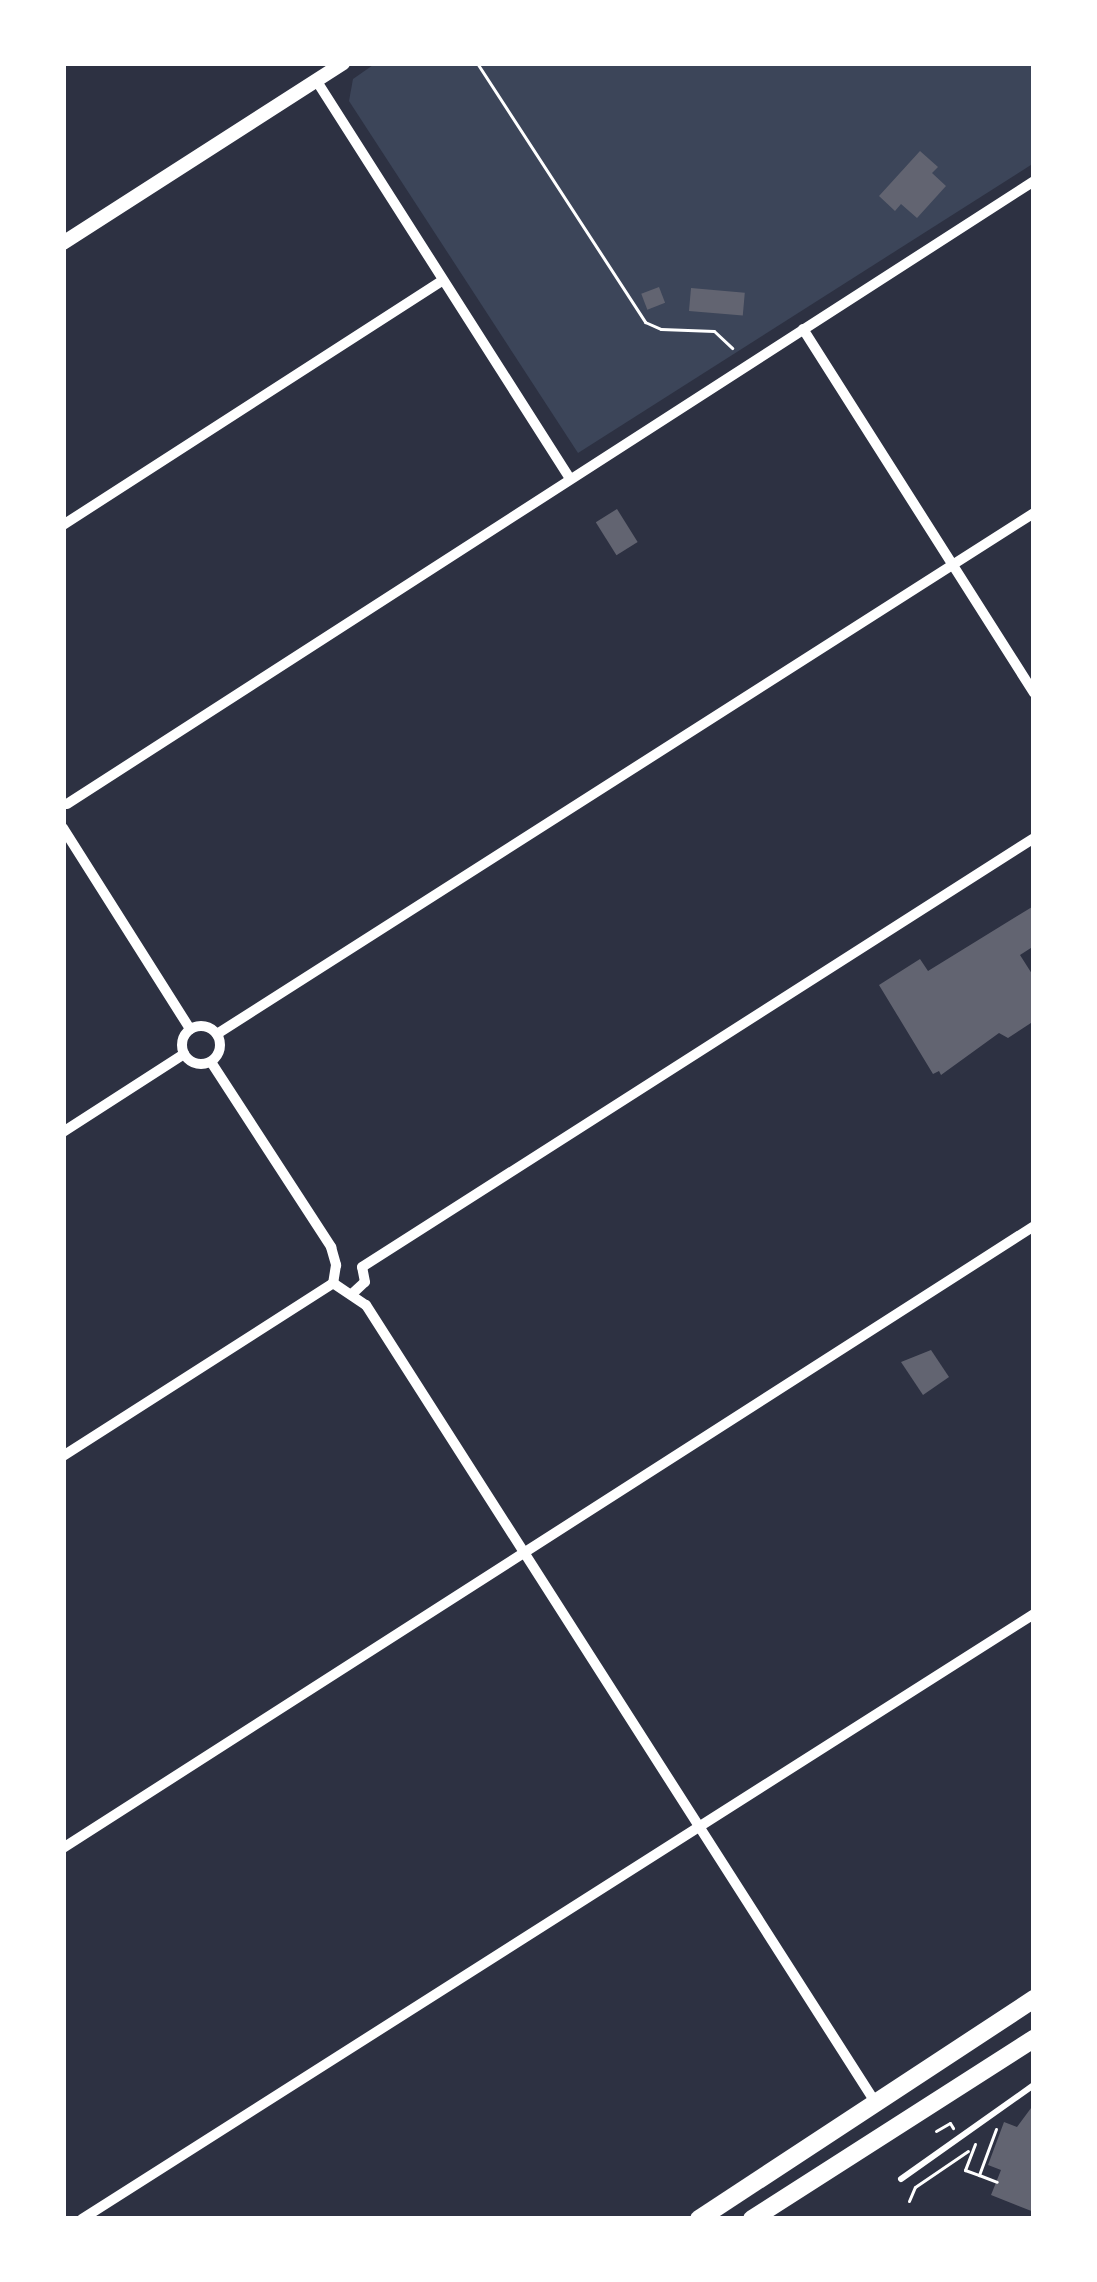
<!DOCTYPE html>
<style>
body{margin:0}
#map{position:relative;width:1097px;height:2282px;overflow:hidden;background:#2d3142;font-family:Bitter,serif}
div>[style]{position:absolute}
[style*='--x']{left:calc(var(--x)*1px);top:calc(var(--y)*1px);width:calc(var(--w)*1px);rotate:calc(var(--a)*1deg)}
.green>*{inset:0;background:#3c4559}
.building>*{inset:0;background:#626471;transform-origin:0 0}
.path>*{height:3px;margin:-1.5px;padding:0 1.5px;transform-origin:1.5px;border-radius:1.5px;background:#fff}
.service>*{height:6px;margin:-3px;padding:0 3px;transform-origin:3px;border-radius:3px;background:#fff}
.minor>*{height:10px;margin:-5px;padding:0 5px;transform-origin:5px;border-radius:5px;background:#fff}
.minor>.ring{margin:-5px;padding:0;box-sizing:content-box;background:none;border:10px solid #fff;border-radius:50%}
.tertiary>*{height:14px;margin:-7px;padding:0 7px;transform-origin:7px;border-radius:7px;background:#fff}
.trunk>*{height:18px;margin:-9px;padding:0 9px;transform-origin:9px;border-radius:9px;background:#fff}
span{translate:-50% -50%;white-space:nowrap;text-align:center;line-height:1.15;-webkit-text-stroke:12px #fff;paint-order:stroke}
.frame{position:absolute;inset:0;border:66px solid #fff;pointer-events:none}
</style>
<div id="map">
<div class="green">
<div style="clip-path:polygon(376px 63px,1034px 63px,1034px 163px,578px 453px,349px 101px,353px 79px)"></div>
</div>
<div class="building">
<div style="clip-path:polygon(920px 151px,938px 167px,932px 173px,946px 186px,917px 218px,901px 204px,895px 211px,879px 196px)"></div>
<div style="left:659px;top:287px;width:17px;height:19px;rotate:69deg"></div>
<div style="left:691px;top:288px;width:54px;height:23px;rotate:5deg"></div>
<div style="left:617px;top:509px;width:39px;height:25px;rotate:58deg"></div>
<div style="clip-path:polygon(1032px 907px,1034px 946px,1020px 955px,1034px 977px,1034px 1021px,1008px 1038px,999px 1033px,941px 1075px,939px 1071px,933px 1074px,879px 985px,920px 959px,928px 971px)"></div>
<div style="clip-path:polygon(931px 1350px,949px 1377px,923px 1395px,901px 1362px)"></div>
<div style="clip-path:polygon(1034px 2104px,1034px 2212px,991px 2195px,1001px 2170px,988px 2165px,1004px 2122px,1017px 2127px)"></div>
</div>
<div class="path">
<div style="--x:477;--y:63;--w:309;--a:57"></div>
<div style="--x:645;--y:322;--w:17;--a:24"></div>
<div style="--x:661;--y:329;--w:53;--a:2.2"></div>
<div style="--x:714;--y:331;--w:25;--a:43"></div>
<div style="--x:996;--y:2129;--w:49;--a:110.3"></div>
<div style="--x:979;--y:2175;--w:19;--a:21"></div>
<div style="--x:936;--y:2131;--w:16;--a:-30"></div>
<div style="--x:950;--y:2123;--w:6;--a:59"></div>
<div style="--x:975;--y:2144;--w:28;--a:111"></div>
<div style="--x:965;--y:2170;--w:15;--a:20"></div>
<div style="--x:909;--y:2201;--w:15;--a:-67"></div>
<div style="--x:915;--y:2187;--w:64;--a:-34.2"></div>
</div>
<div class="service">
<div style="--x:901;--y:2179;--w:163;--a:-35.3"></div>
</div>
<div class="minor">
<div style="--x:316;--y:80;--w:473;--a:57.5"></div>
<div style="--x:803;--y:329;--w:431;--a:57.6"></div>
<div style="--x:63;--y:525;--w:451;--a:-32.8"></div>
<div style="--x:67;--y:804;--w:1150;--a:-32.79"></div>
<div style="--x:63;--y:828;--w:238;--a:57.7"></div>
<div class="ring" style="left:182px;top:1026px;width:28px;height:28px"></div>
<div style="--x:217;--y:1034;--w:969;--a:-32.53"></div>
<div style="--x:211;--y:1062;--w:221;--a:57"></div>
<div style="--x:331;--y:1247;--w:19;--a:74"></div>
<div style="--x:336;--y:1265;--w:18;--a:99"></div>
<div style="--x:63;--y:1132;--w:144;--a:-32.8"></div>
<div style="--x:362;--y:1267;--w:797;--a:-32.55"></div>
<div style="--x:333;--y:1283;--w:40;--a:34"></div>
<div style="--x:366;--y:1305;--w:949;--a:57.43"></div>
<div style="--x:353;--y:1293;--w:16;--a:-43"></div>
<div style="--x:365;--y:1282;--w:15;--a:-101"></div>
<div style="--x:63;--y:1456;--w:321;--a:-32.6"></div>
<div style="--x:63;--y:1848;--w:1153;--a:-32.64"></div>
<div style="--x:82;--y:2219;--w:1128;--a:-32.44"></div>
</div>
<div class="tertiary">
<div style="--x:63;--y:243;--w:333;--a:-32.7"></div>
</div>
<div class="trunk">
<div style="--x:699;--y:2219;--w:401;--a:-33.3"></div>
<div style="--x:752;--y:2219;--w:335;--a:-32.6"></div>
</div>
<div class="frame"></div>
</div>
